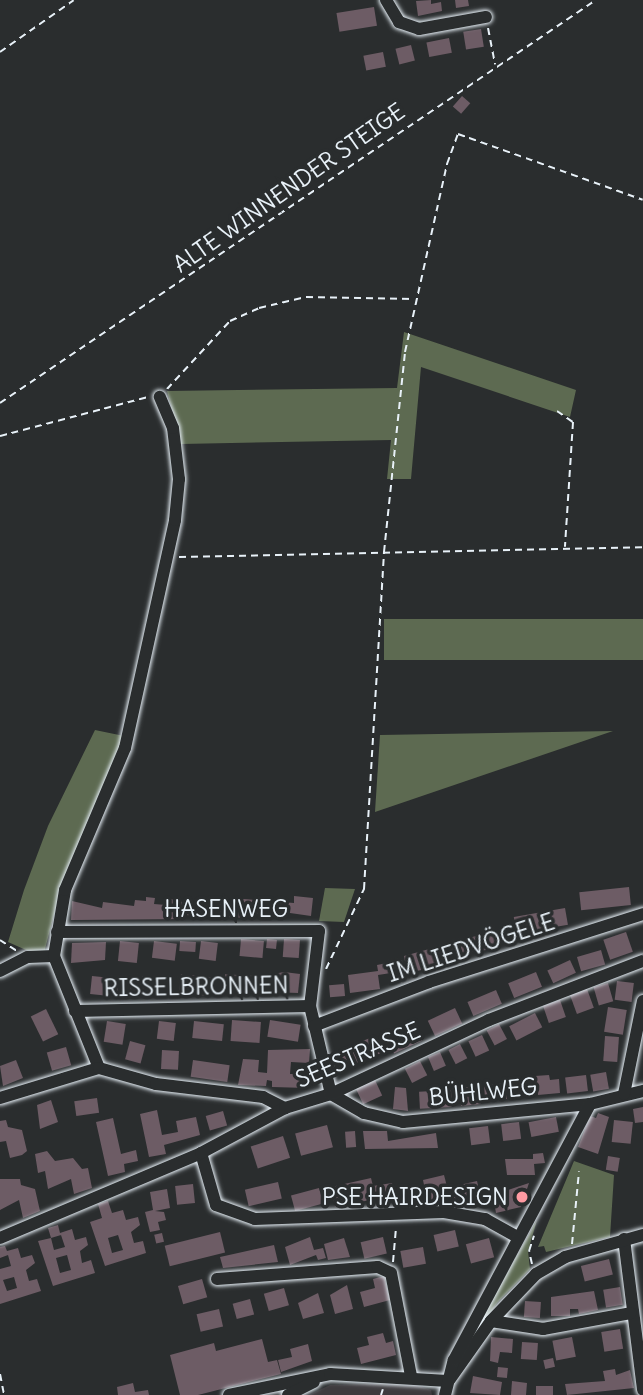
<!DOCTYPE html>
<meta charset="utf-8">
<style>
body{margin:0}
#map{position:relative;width:643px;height:1395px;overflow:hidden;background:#2a2d2e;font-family:Delius,sans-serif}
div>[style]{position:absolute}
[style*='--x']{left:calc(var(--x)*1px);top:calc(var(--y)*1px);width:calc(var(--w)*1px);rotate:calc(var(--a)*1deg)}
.built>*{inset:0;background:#3e3b3e}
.green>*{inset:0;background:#5d6a51;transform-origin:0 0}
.building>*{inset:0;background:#6d5c65;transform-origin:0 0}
.path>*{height:2px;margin-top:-1px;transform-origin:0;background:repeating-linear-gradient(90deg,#e8f1f8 0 7px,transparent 0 12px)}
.roads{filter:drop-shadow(0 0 2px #e8f1f8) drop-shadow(0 0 2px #e8f1f8)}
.minor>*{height:12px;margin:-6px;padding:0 6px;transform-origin:6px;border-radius:6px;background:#2a2d2e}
.dots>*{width:19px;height:19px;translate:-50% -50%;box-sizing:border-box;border:4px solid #2a2d2e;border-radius:50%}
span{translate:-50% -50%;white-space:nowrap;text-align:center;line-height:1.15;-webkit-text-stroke:7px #2a2d2e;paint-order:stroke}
.street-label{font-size:23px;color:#e8f1f8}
.poi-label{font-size:23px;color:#e8f1f8}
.right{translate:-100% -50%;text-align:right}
</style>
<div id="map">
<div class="built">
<div style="clip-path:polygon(409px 1383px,431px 1390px,432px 1395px,309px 1395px,330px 1385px)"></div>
</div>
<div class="green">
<div style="clip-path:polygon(404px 332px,576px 390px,570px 417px,421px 367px,411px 479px,387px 479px,391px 440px,181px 444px,167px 391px,397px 388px)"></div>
<div style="left:643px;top:619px;width:41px;height:259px;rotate:90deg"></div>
<div style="clip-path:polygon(95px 730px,124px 736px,60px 892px,44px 953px,26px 950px,8px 942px,24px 890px,48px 826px)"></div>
<div style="clip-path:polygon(613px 731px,375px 812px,380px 735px)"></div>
<div style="clip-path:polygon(325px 888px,355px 889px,344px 922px,319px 921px)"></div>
<div style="clip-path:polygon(574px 1161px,614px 1175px,610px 1237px,546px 1252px,544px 1246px,538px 1247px)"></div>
<div style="clip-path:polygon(537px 1220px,528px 1251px,530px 1269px,497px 1303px,458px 1361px)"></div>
</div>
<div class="building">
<div style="clip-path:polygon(431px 0,431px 4px,441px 2px,442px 11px,418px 16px,416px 1px)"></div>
<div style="clip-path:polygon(455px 0,468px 0,469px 6px,456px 8px)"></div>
<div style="left:374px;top:7px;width:19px;height:38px;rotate:81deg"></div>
<div style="left:481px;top:29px;width:18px;height:18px;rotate:81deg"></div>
<div style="left:449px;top:38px;width:15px;height:23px;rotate:79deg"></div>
<div style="left:411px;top:45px;width:16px;height:16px;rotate:76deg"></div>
<div style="left:383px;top:52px;width:15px;height:20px;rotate:79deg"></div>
<div style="left:462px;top:96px;width:11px;height:14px;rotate:41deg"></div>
<div style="left:629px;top:887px;width:18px;height:50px;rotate:84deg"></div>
<div style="clip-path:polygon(294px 896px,313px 898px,311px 916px,283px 912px,282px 917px,250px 913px,249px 918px,185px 915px,185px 919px,71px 920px,72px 901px,102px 908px,103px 902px,134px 906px,135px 900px,146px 901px,146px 897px,155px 898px,154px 904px,166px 905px,167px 898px,198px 906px,199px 898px,232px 905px,232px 898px,294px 903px)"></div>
<div style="left:565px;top:908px;width:17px;height:52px;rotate:80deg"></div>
<div style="clip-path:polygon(494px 931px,496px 949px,439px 955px,441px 966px,407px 973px,404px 956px)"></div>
<div style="left:626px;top:932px;width:21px;height:24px;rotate:71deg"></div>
<div style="left:241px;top:939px;width:23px;height:17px;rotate:5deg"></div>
<div style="left:267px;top:939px;width:10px;height:9px;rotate:6deg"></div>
<div style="left:284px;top:939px;width:16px;height:18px;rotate:4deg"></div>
<div style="left:120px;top:941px;width:19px;height:20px;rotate:6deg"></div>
<div style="left:154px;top:941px;width:23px;height:17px;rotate:7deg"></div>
<div style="left:180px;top:941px;width:16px;height:10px;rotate:4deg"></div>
<div style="left:201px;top:941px;width:17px;height:18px;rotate:7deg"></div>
<div style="clip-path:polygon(106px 942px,105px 960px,71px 963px,72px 943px)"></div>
<div style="left:601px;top:950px;width:15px;height:25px;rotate:74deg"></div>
<div style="clip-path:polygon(402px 960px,404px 971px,378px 975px,380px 989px,350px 993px,348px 975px,378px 971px,377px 965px)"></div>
<div style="left:570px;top:960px;width:14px;height:25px;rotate:65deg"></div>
<div style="clip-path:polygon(284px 972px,300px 974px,298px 993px,271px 992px,273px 974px)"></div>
<div style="left:536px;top:972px;width:16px;height:30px;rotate:68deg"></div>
<div style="left:181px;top:974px;width:31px;height:19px;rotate:6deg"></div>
<div style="left:92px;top:976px;width:27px;height:18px;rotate:6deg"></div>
<div style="clip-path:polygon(142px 976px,165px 978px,163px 996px,130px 994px,131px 983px,141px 984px)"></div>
<div style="left:258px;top:976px;width:17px;height:33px;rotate:93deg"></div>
<div style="left:260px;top:977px;width:10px;height:9px;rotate:6deg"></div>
<div style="left:617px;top:981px;width:17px;height:19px;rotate:7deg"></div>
<div style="left:608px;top:983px;width:19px;height:15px;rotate:74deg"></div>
<div style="left:344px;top:984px;width:12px;height:15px;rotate:85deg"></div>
<div style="left:587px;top:989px;width:20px;height:18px;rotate:70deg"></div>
<div style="left:496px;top:990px;width:15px;height:31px;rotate:67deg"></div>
<div style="left:560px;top:1000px;width:18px;height:18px;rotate:71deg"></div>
<div style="left:608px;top:1007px;width:19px;height:25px;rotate:9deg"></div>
<div style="left:455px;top:1008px;width:17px;height:30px;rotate:65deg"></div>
<div style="left:46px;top:1009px;width:28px;height:17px;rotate:64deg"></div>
<div style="left:535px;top:1013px;width:16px;height:29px;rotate:63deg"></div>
<div style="left:232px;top:1020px;width:29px;height:21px;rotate:4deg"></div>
<div style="left:270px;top:1020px;width:31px;height:17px;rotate:9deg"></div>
<div style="left:107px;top:1021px;width:19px;height:21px;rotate:9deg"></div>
<div style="left:159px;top:1021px;width:17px;height:18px;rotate:7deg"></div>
<div style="left:194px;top:1021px;width:30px;height:17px;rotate:6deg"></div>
<div style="left:499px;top:1024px;width:17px;height:14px;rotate:62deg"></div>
<div style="left:415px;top:1025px;width:17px;height:31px;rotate:65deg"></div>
<div style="left:482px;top:1035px;width:17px;height:15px;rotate:65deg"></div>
<div style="left:375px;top:1036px;width:18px;height:47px;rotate:68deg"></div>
<div style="left:605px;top:1036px;width:14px;height:25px;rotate:4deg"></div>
<div style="left:130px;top:1041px;width:16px;height:19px;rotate:15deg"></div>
<div style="left:460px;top:1044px;width:16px;height:13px;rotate:63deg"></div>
<div style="left:66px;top:1047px;width:19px;height:20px;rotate:74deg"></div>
<div style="clip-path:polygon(310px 1049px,309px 1063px,291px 1062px,290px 1074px,307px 1074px,307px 1088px,272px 1087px,272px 1081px,267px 1080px,266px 1086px,238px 1085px,243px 1059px,259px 1060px,258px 1072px,267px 1073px,268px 1050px)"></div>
<div style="left:162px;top:1050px;width:17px;height:19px;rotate:3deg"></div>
<div style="left:440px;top:1052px;width:15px;height:13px;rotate:67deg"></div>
<div style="clip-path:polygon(16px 1060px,23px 1078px,3px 1086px,0 1066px)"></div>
<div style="left:193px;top:1060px;width:37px;height:17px;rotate:8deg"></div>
<div style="left:420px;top:1061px;width:16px;height:17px;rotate:63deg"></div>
<div style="left:606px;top:1072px;width:17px;height:16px;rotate:80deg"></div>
<div style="clip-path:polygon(549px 1075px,550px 1080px,559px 1079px,560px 1093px,538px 1095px,535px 1076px)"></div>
<div style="left:586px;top:1075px;width:16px;height:21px;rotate:83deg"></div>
<div style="clip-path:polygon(527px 1077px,529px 1095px,514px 1097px,512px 1083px)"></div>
<div style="left:375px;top:1080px;width:17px;height:21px;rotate:65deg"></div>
<div style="clip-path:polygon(505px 1083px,507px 1099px,485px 1097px,484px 1085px)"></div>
<div style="left:479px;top:1086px;width:18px;height:20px;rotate:84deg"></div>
<div style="clip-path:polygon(395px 1087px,406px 1088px,408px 1111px,393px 1109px)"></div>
<div style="left:451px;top:1090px;width:17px;height:32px;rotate:87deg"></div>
<div style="left:97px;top:1098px;width:15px;height:23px;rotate:82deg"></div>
<div style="clip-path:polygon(51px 1100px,58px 1122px,40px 1129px,37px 1105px)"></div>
<div style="clip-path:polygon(643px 1107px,643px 1122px,635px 1123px,633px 1109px)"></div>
<div style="clip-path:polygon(157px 1110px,162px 1135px,178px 1132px,176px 1121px,196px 1117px,200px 1135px,164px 1145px,166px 1154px,149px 1157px,140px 1114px)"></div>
<div style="left:223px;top:1111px;width:15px;height:18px;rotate:74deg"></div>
<div style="clip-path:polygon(598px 1113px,609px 1117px,598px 1154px,578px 1147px,590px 1116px,596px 1118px)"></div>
<div style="left:556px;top:1117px;width:15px;height:28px;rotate:79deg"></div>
<div style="clip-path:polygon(113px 1118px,121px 1154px,136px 1150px,138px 1161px,124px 1164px,125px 1172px,108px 1176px,96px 1122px)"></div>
<div style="clip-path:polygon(6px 1120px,8px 1127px,22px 1130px,27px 1151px,22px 1155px,10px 1158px,6px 1141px,0 1142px,0 1121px)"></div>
<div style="left:614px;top:1120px;width:19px;height:22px;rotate:6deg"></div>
<div style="left:519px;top:1122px;width:17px;height:18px;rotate:83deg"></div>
<div style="left:327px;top:1125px;width:23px;height:33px;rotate:75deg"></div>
<div style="left:488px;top:1126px;width:17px;height:19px;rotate:83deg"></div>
<div style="left:355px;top:1131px;width:16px;height:10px;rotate:86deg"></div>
<div style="clip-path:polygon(363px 1131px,387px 1131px,388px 1141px,436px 1133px,438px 1148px,365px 1149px)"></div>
<div style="left:283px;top:1136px;width:23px;height:34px;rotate:72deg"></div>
<div style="clip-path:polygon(47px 1151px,55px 1161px,73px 1158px,82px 1169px,88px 1168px,92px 1188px,74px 1194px,71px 1179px,48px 1189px,45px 1171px,38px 1173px,35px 1154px)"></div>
<div style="clip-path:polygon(543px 1153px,545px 1163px,534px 1164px,535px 1175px,507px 1175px,505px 1159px,533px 1159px,533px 1154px)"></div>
<div style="left:608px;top:1156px;width:12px;height:14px;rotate:9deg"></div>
<div style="clip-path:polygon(444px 1175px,450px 1198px,427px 1200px,423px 1180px)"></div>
<div style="clip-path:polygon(371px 1178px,373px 1186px,392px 1183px,395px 1195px,335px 1207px,331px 1187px)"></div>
<div style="clip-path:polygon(0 1179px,20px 1179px,21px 1185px,35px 1189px,40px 1211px,23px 1218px,19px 1200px,0 1210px)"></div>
<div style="left:477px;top:1181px;width:17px;height:27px;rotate:77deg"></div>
<div style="left:278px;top:1182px;width:17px;height:34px;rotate:77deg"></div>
<div style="clip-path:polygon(529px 1183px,521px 1207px,496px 1213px,493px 1195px)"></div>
<div style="left:193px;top:1184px;width:19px;height:18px;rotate:84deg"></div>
<div style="left:319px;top:1188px;width:16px;height:29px;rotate:75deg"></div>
<div style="clip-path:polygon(167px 1189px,170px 1208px,155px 1211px,164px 1212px,166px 1220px,158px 1222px,160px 1230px,150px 1232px,145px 1212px,153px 1210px,150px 1192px)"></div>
<div style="clip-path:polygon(evenodd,108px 1201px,112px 1213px,123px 1210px,126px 1220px,138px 1217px,140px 1225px,131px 1232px,134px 1243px,143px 1241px,146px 1253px,105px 1266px,90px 1222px,102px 1218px,98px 1204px,108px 1201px,118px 1235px,123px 1250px,112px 1253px,108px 1238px,118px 1235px)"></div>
<div style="clip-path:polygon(evenodd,58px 1225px,60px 1233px,72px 1229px,75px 1240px,86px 1237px,88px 1245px,80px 1251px,82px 1263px,91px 1260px,95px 1273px,53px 1286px,38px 1241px,51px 1238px,54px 1250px,65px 1247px,61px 1235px,51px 1238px,48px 1228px,58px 1225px,67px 1255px,71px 1270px,60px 1273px,56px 1258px,67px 1255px)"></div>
<div style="left:455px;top:1230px;width:17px;height:22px;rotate:77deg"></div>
<div style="left:220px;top:1232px;width:21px;height:57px;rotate:76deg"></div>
<div style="left:162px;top:1233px;width:9px;height:8px;rotate:77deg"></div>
<div style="clip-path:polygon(310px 1237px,314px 1250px,323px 1248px,326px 1258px,318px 1260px,316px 1255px,290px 1265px,285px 1247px)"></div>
<div style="left:383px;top:1237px;width:17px;height:23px;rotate:77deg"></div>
<div style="clip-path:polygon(344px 1238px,350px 1257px,328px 1260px,324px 1244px)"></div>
<div style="left:489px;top:1238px;width:20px;height:24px;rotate:75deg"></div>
<div style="clip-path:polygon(274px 1245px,278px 1262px,223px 1268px,220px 1257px)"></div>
<div style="clip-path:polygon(evenodd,5px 1246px,7px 1251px,18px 1248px,21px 1258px,32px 1255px,35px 1263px,26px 1270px,29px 1281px,37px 1279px,41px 1291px,0 1304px,0 1269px,11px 1266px,8px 1255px,0 1258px,0 1247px,5px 1246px,14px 1277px,17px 1288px,7px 1291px,3px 1280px,14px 1277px)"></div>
<div style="left:423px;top:1247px;width:17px;height:23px;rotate:80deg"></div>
<div style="left:609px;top:1259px;width:16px;height:29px;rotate:76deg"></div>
<div style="clip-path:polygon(384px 1276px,390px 1300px,364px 1307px,360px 1292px,375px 1288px,373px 1279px)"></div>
<div style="left:202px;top:1279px;width:19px;height:25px;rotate:74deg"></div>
<div style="clip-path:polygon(347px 1285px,353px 1309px,335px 1314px,330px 1295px)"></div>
<div style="left:620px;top:1287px;width:18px;height:17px;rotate:81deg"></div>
<div style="left:284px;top:1288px;width:18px;height:21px;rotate:74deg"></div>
<div style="clip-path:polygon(594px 1291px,598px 1310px,579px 1314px,578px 1309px,570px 1309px,570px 1316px,551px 1316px,551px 1297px)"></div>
<div style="clip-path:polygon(318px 1293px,324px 1313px,303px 1319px,298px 1303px)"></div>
<div style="left:250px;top:1299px;width:16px;height:18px;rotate:75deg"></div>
<div style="left:525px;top:1301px;width:16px;height:16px;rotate:4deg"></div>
<div style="left:219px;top:1309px;width:18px;height:23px;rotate:77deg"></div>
<div style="left:620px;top:1329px;width:20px;height:19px;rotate:81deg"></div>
<div style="clip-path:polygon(383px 1333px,386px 1343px,393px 1341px,396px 1355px,361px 1364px,357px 1348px,369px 1345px,367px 1337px)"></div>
<div style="clip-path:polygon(491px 1337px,513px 1339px,512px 1353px,500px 1352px,498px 1363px,490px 1361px)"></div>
<div style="left:572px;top:1337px;width:20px;height:20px;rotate:79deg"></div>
<div style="clip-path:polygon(262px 1339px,268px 1362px,277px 1360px,281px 1374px,198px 1395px,180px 1395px,170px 1355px,214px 1343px,216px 1351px)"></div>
<div style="left:522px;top:1342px;width:16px;height:17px;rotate:4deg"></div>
<div style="clip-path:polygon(308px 1344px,312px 1361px,281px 1372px,278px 1360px,292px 1357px,290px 1349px)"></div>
<div style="left:553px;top:1358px;width:9px;height:10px;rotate:77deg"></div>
<div style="left:498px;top:1367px;width:10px;height:10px;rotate:6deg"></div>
<div style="clip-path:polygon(615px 1369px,616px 1375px,630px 1370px,634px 1388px,567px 1395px,565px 1384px,605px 1381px,603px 1371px)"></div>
<div style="clip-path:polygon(473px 1376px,502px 1382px,500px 1395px,470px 1393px)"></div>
<div style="clip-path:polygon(512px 1381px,527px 1383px,526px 1395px,511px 1395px)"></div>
<div style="clip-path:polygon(133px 1383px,135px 1392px,148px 1390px,149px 1395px,118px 1395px,117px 1387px)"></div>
<div style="left:536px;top:1386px;width:17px;height:9px"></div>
</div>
<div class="path">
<div style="--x:488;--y:28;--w:37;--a:79"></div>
<div style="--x:0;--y:52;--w:90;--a:-35.1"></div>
<div style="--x:167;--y:389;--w:93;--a:-47.2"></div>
<div style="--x:230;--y:321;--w:32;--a:-24"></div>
<div style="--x:259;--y:308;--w:48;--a:-13.2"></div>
<div style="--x:306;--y:297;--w:108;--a:1.1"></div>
<div style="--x:0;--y:403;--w:719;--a:-34.07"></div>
<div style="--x:557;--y:411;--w:19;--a:35"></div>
<div style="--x:573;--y:422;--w:125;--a:93.7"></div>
<div style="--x:0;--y:436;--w:153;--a:-14.8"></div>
<div style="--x:179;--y:557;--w:464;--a:-1.2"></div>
<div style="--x:0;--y:940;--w:20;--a:33"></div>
<div style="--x:326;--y:969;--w:89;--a:-64.6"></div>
<div style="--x:364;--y:889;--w:338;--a:-86.6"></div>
<div style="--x:384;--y:552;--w:201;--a:-84"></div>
<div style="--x:405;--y:352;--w:193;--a:-77.4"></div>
<div style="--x:447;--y:164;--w:32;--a:-70"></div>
<div style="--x:458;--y:134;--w:196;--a:19.6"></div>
<div style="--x:572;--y:1244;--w:73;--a:-84.5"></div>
<div style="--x:393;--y:1262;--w:36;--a:-85"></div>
<div style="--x:532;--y:1264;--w:13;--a:-103"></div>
<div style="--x:529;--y:1251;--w:16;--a:-72"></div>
<div style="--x:0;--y:1374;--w:21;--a:79"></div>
<div style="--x:381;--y:1395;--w:6;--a:-72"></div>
</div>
<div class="roads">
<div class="minor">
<div style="--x:386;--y:0;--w:26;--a:59"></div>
<div style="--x:399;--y:22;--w:21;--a:19"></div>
<div style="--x:419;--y:29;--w:68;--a:-10.2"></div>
<div style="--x:57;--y:932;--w:262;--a:-0.2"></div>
<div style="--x:319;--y:931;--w:76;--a:96.8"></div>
<div style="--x:310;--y:1006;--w:90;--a:76.6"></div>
<div style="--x:0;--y:971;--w:31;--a:-27"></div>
<div style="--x:28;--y:957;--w:26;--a:-2"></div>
<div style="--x:75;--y:1011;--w:235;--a:-1.2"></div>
<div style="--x:314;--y:1026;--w:123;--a:-20.9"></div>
<div style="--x:429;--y:982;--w:225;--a:-17.6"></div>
<div style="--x:99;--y:1068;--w:121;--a:-111.9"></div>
<div style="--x:54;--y:956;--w:67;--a:-80.5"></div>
<div style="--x:65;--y:890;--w:154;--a:-67.1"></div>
<div style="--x:125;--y:748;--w:233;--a:-77.6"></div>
<div style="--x:175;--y:520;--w:41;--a:-84.4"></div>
<div style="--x:179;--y:479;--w:51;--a:-96.7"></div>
<div style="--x:173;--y:428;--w:34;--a:-113"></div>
<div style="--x:331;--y:1094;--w:38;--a:30"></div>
<div style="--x:364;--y:1113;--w:40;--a:13"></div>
<div style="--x:403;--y:1122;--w:188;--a:-5.5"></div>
<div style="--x:590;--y:1104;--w:55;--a:-13.8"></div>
<div style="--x:624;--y:1094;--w:95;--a:-78.5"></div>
<div style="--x:0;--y:1098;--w:103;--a:-16.9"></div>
<div style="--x:99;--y:1068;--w:59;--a:15.7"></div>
<div style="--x:156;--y:1084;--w:108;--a:6.9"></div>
<div style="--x:263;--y:1097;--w:25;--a:27"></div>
<div style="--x:201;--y:1153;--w:54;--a:73.9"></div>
<div style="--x:216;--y:1205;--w:41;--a:19.7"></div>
<div style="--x:255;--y:1219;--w:189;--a:-2.1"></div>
<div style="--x:444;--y:1212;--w:42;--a:9.7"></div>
<div style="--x:485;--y:1219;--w:37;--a:29"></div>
<div style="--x:0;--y:1238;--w:218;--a:-22.9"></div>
<div style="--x:201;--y:1153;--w:95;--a:-28.2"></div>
<div style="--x:285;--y:1108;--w:48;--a:-16.9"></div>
<div style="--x:331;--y:1094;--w:174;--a:-25.1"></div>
<div style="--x:489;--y:1020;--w:165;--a:-21"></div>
<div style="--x:624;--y:1239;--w:152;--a:82.8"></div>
<div style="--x:217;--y:1279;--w:161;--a:-4.3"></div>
<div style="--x:378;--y:1267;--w:14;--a:25"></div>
<div style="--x:391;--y:1273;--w:105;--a:79"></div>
<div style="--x:491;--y:1321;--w:53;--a:8.7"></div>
<div style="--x:543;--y:1329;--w:89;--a:-10.3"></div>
<div style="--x:450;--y:1379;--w:71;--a:-54.7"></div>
<div style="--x:491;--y:1321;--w:65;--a:-46.2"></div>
<div style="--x:536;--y:1274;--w:34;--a:-30"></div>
<div style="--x:565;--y:1257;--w:81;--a:-15.8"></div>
<div style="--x:229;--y:1395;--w:103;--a:-11.7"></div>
<div style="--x:330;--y:1374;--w:118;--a:3.4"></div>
<div style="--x:288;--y:1395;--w:29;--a:-27"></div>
<div style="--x:445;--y:1395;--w:36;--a:-76"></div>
<div style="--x:454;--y:1360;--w:290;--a:-62"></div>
</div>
</div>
<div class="dots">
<div style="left:522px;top:1197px;background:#ff9aa2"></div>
</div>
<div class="street-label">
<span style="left:289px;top:188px;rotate:-35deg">ALTE WINNENDER STEIGE</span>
<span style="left:226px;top:909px">HASENWEG</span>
<span style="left:471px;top:948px;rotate:-18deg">IM LIEDVÖGELE</span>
<span style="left:196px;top:987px;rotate:-1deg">RISSELBRONNEN</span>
<span style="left:358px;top:1055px;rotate:-23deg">SEESTRASSE</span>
<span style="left:483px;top:1092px;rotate:-6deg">BÜHLWEG</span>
</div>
<div class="poi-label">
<span class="right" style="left:508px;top:1197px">PSE HAIRDESIGN</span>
</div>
</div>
